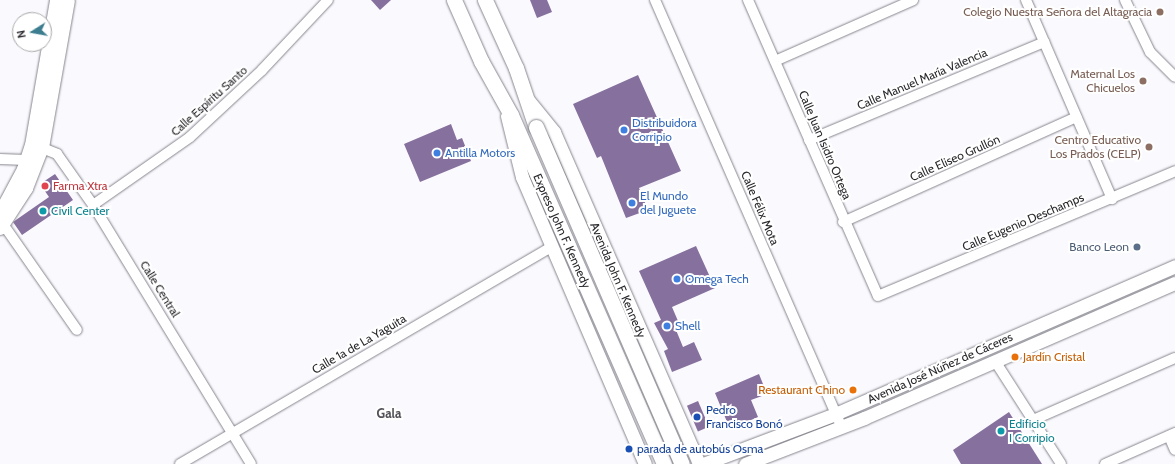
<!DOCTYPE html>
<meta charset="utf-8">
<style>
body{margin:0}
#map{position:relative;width:1175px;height:464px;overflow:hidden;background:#fafafe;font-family:Cabin,sans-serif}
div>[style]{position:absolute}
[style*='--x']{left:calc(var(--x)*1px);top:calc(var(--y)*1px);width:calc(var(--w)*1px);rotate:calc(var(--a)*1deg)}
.building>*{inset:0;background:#86709d;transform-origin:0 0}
.roads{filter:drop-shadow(0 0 1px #85858e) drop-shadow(0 0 1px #85858e)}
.minor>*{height:10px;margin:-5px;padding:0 5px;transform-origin:5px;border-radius:5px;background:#fff}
.major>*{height:13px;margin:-6.5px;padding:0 6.5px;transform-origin:6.5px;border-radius:6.5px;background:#fff}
.highway>*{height:15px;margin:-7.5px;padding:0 7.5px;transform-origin:7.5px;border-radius:7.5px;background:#fff}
.bridges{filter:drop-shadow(0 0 1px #85858e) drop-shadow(0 0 1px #85858e)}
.highway-bridge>*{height:15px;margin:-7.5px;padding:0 7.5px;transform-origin:7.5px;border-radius:7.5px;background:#fff}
.dots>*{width:11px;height:11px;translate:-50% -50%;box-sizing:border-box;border:2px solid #fff;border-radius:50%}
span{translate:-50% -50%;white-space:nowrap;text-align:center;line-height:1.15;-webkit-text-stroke:4px #fff;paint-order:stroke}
.education-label{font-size:12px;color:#785e54}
.right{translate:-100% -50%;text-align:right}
.street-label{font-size:12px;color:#29292d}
.shop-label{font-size:12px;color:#366cbe}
.left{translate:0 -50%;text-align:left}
.health-label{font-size:12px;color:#be3a42}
.culture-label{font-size:12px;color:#0d838f}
.service-label{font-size:12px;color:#4e5e75}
.food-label{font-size:12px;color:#c56008}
.transit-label{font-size:12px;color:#164399}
.neighbourhood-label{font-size:13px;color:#52525a;font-weight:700}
.north{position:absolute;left:12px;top:12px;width:40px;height:40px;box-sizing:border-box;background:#fff;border:1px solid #a9a9ab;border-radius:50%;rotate:259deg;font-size:11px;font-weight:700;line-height:16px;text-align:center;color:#29292d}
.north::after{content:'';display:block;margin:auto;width:14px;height:18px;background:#3c7d8f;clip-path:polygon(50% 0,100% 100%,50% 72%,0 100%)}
</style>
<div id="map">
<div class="building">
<div style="clip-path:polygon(371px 0,391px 0,380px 10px)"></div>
<div style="clip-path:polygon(530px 0,547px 0,552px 12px,537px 18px)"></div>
<div style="clip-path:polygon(638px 75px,681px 171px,639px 188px,648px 210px,626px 218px,601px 156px,597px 158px,573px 104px)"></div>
<div style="clip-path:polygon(451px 124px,457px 140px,462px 138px,471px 161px,420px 182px,404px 144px)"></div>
<div style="clip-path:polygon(55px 174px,73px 200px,22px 235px,13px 222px,49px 197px,40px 184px)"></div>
<div style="clip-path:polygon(696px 246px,715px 288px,672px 307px,681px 328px,676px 330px,683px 347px,694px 342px,702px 360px,672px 372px,664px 351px,668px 349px,654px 323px,661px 320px,639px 271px)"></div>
<div style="clip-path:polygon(759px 374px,767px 394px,751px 400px,758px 417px,730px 429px,715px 393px)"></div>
<div style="left:698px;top:401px;width:28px;height:12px;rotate:67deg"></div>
<div style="clip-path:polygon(1009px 412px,1042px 464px,961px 464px,953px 450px)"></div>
</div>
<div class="roads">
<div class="minor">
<div style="--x:655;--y:0;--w:465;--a:66.4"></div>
<div style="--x:748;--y:0;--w:323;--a:66.3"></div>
<div style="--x:878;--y:296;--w:322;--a:-22.8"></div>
<div style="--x:1026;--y:0;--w:217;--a:66.6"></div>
<div style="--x:1125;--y:0;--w:58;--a:64.3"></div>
<div style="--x:1150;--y:52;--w:35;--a:45"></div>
<div style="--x:775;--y:61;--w:151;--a:-23.8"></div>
<div style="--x:809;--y:140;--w:255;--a:-22.6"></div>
<div style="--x:35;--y:145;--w:24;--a:22"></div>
<div style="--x:57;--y:154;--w:62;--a:54.8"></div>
<div style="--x:93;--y:205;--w:303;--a:58.6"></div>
<div style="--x:0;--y:159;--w:26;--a:2"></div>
<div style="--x:93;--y:205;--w:118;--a:-35"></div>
<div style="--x:190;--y:137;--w:98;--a:-42.9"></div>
<div style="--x:262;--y:70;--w:96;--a:-46.7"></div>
<div style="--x:843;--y:222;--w:256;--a:-24.2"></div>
<div style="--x:3;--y:224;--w:129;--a:55.1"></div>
<div style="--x:995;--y:361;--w:122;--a:57.3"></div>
<div style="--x:1033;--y:420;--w:155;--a:-23.6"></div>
<div style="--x:1169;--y:436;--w:15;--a:67"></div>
<div style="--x:180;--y:464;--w:431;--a:-30.3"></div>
<div style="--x:1105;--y:464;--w:77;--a:-23.9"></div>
</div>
<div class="major">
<div style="--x:529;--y:101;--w:40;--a:51"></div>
<div style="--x:554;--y:132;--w:362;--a:66.4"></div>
<div style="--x:507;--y:116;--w:63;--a:76.2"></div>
<div style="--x:522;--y:177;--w:312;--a:66.8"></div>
<div style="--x:0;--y:212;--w:49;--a:-61.9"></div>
<div style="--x:23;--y:169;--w:25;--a:-72"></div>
<div style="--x:31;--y:145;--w:147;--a:-80.2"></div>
<div style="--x:0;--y:228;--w:48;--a:-57"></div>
<div style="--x:26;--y:188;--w:44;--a:-68.7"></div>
<div style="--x:42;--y:147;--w:149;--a:-80"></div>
<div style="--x:703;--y:464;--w:141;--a:-20.7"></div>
<div style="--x:835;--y:414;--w:371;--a:-23.5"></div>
<div style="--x:745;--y:464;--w:128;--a:-21.1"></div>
<div style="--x:864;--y:418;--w:339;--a:-23.5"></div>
</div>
<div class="highway">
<div style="--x:454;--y:0;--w:67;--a:66.1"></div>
<div style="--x:481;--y:61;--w:62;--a:60.9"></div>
<div style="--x:511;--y:115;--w:381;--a:66.3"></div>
<div style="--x:485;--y:0;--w:75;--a:65.5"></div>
<div style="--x:516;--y:68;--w:62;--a:71.3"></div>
</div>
</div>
<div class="bridges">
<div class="highway-bridge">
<div style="--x:536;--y:127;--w:367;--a:66.6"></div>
</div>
</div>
<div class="dots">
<div style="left:1160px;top:12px;background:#8d6e63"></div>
<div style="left:1143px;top:81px;background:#8d6e63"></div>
<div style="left:624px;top:130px;background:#3f7fe0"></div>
<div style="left:1149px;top:147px;background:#8d6e63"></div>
<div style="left:437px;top:153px;background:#3f7fe0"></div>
<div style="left:45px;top:186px;background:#e0444e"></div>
<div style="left:632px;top:203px;background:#3f7fe0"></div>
<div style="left:43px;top:211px;background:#0f9aa8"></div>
<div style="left:1137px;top:247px;background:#5c6f8a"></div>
<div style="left:677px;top:279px;background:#3f7fe0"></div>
<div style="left:667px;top:326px;background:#3f7fe0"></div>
<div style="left:1015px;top:357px;background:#e8710a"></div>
<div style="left:853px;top:390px;background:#e8710a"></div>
<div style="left:697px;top:417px;background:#1a4fb4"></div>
<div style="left:1001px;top:431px;background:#0f9aa8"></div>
<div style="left:629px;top:449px;background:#1a4fb4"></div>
</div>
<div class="education-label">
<span class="right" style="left:1152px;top:12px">Colegio Nuestra Señora del Altagracia</span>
<span class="right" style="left:1135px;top:81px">Maternal Los<br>Chicuelos</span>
<span class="right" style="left:1141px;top:147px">Centro Educativo<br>Los Prados (CELP)</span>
</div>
<div class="street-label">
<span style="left:922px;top:79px;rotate:-23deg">Calle Manuel María Valencia</span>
<span style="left:209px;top:101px;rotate:-42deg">Calle Espíritu Santo</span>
<span style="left:825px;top:145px;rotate:67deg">Calle Juan Isidro Ortega</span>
<span style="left:955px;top:158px;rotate:-24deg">Calle Eliseo Grullón</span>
<span style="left:760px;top:208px;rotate:67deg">Calle Félix Mota</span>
<span style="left:1023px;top:222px;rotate:-23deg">Calle Eugenio Deschamps</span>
<span style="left:562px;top:231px;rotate:66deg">Expreso John F. Kennedy</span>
<span style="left:618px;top:280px;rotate:67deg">Avenida John F. Kennedy</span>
<span style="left:160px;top:289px;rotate:58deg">Calle Central</span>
<span style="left:359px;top:344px;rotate:-30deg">Calle 1a de La Yaguita</span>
<span style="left:940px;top:368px;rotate:-24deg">Avenida José Núñez de Cáceres</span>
</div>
<div class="shop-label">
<span class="left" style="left:632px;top:130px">Distribuidora<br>Corripio</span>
<span class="left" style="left:445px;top:153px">Antilla Motors</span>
<span class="left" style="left:640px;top:203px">El Mundo<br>del Juguete</span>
<span class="left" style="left:685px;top:279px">Omega Tech</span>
<span class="left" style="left:675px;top:326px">Shell</span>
</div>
<div class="health-label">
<span class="left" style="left:53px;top:186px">Farma Xtra</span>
</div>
<div class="culture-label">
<span class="left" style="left:51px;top:211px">Civil Center</span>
<span class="left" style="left:1009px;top:431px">Edificio<br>I Corripio</span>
</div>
<div class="service-label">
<span class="right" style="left:1129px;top:247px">Banco Leon</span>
</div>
<div class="food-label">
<span class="left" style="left:1023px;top:357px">Jardín Cristal</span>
<span class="right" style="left:845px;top:390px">Restaurant Chino</span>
</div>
<div class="transit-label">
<span class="left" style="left:706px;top:417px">Pedro<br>Francisco Bonó</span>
<span class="left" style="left:637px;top:449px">parada de autobús Osma</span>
</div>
<div class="neighbourhood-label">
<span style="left:389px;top:413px">Gala</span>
</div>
<div class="north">N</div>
</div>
